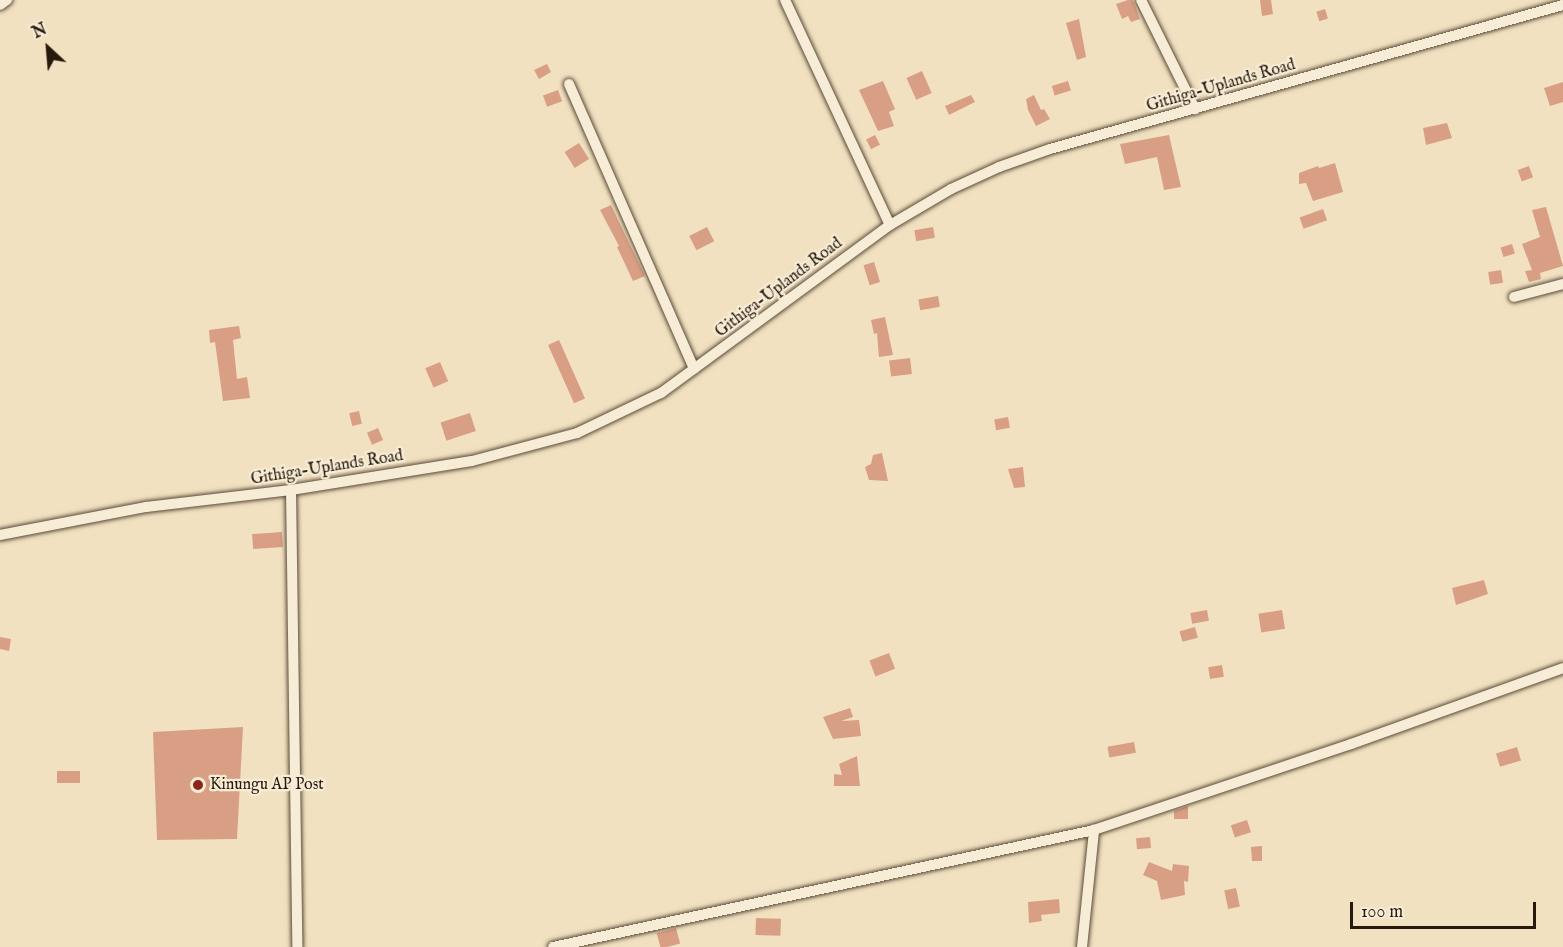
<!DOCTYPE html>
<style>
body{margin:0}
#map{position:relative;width:1563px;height:947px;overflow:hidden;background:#f2e1c0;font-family:"IM FELL English",serif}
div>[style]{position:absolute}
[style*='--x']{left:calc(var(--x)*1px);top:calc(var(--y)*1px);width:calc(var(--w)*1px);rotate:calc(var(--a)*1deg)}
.building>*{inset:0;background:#d99f84;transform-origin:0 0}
.roads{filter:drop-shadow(0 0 2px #5a4b39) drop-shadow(0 0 2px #5a4b39)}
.minor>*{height:10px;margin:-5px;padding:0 5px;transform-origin:5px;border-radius:5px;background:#f7ecd6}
.dots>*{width:16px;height:16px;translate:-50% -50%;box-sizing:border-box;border:3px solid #f7ecd6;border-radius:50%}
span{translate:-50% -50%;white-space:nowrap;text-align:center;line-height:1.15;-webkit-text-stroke:4.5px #f7ecd6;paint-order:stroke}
.street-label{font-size:16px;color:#27190c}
.poi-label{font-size:16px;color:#27190c}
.left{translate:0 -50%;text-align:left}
.north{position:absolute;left:18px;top:18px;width:60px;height:60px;-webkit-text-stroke:4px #f7ecd6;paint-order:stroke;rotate:334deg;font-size:16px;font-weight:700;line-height:24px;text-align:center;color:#27190c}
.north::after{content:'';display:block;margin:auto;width:21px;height:27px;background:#27190c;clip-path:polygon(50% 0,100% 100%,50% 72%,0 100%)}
.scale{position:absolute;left:1350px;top:902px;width:186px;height:27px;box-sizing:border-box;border:3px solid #27190c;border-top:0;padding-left:8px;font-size:18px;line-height:21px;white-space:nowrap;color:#27190c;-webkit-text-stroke:4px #f7ecd6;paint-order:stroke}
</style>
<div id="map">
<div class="building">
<div style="clip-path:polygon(1128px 0,1133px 0,1140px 19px,1131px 22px,1128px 16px,1122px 19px,1116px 4px)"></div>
<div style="clip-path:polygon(1260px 0,1271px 0,1273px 14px,1262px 16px)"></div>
<div style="left:1325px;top:9px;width:10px;height:9px;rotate:73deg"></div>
<div style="clip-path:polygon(1079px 19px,1086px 57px,1077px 60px,1066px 23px)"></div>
<div style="clip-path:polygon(547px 64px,551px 72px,539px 79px,534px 70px)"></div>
<div style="left:922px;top:71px;width:24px;height:17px;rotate:66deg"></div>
<div style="clip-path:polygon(883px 81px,895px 109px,889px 112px,894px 126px,878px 131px,859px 90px)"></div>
<div style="left:1068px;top:81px;width:10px;height:17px;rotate:73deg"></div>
<div style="clip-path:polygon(1563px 82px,1563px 102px,1550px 106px,1544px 88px)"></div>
<div style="left:558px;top:90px;width:12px;height:16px;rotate:70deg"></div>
<div style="clip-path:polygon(971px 95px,975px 102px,949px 115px,945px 106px)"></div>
<div style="clip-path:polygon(1034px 95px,1041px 110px,1044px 109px,1050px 119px,1036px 126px,1028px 110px,1026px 99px)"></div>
<div style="clip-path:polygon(1447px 123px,1452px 138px,1426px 145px,1423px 128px)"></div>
<div style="left:875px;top:135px;width:11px;height:10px;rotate:63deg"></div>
<div style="clip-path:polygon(1169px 135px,1181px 187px,1164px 190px,1157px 157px,1125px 164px,1120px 144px)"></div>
<div style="left:579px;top:143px;width:19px;height:17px;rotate:58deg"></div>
<div style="clip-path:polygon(1335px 163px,1343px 192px,1313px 201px,1306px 183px,1299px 184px,1299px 173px,1318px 166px,1319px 168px)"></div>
<div style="left:1529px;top:166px;width:12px;height:12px;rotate:70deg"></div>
<div style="clip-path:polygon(611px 205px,645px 276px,633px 281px,617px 247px,619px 246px,600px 210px)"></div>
<div style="clip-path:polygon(1546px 207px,1563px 266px,1540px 273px,1541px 279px,1529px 282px,1525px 271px,1532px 270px,1522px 244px,1540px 237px,1532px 210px)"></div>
<div style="left:1323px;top:209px;width:12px;height:25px;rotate:70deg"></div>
<div style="left:707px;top:227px;width:16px;height:20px;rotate:63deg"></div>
<div style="left:933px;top:227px;width:11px;height:19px;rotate:80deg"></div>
<div style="left:1512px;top:244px;width:10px;height:12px;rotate:73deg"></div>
<div style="left:874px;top:262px;width:21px;height:11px;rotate:73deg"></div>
<div style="left:1501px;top:270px;width:13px;height:13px;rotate:81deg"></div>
<div style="left:938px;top:296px;width:11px;height:20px;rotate:80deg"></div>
<div style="clip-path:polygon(885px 317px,893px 355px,879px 357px,877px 333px,874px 334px,871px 320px)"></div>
<div style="clip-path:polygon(239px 326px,241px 338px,233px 340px,237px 379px,247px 377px,250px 398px,223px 401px,215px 342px,210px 343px,209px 330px)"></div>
<div style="left:559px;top:340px;width:64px;height:12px;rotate:66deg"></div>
<div style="left:910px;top:358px;width:16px;height:21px;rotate:83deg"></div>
<div style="left:440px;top:362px;width:21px;height:16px;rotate:67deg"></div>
<div style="left:359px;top:411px;width:13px;height:10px;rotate:77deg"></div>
<div style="left:470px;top:413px;width:19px;height:31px;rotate:72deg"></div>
<div style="left:1008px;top:417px;width:11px;height:14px;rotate:80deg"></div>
<div style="left:378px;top:428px;width:13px;height:12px;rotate:67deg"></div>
<div style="clip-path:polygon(882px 453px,888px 481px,869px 480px,865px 467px,871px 464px,873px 455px)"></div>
<div style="clip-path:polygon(1023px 467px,1025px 487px,1014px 488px,1008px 469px)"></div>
<div style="left:282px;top:532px;width:15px;height:30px;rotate:86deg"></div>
<div style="clip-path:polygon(1484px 580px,1488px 594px,1456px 605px,1452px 588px)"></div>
<div style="left:1207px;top:610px;width:11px;height:17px;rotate:80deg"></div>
<div style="left:1282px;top:610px;width:19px;height:24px;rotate:81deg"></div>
<div style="left:1195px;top:627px;width:11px;height:16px;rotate:75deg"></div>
<div style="clip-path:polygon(0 637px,11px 639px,9px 651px,0 649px)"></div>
<div style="left:889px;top:653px;width:17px;height:21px;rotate:69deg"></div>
<div style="left:1222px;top:665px;width:12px;height:14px;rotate:81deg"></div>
<div style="clip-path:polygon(850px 708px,853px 717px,841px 721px,859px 720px,861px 736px,833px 739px,823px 717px)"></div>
<div style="clip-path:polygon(243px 727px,237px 839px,157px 840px,153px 732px)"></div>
<div style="left:1134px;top:742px;width:11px;height:27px;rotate:80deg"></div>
<div style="left:1517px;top:747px;width:14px;height:22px;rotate:73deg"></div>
<div style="clip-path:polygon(857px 756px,860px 786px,834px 786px,834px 774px,842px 775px,839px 764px)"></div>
<div style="left:57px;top:771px;width:23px;height:12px"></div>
<div style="clip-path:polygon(1188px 806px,1188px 819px,1174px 819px,1174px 811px)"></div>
<div style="left:1247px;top:820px;width:13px;height:17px;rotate:72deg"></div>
<div style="left:1150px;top:837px;width:11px;height:14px;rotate:85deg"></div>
<div style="clip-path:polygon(1262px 846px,1262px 861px,1252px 861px,1251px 847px)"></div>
<div style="clip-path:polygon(1149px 862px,1172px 871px,1173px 864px,1189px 866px,1188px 882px,1184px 881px,1185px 895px,1161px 900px,1157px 881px,1143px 875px)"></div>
<div style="left:1236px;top:888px;width:19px;height:12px;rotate:78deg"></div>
<div style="clip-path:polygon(1059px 899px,1060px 913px,1041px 915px,1042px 921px,1029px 923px,1028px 902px)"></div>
<div style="left:756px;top:918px;width:25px;height:17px;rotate:2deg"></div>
<div style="left:676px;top:928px;width:16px;height:20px;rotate:75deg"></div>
</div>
<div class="roads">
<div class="minor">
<div style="--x:785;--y:0;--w:248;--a:65"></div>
<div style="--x:1141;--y:0;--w:122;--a:63.6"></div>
<div style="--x:0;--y:5;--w:9;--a:-36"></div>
<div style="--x:569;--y:84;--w:311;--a:66.3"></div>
<div style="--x:1514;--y:297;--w:51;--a:-14.9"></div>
<div style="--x:291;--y:490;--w:457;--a:89.2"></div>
<div style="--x:0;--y:535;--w:149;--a:-10.9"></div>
<div style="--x:146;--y:507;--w:146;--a:-6.7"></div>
<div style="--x:291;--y:490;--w:183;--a:-9.1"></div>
<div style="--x:472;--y:461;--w:109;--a:-14.9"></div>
<div style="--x:577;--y:433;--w:93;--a:-25.5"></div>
<div style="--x:661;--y:393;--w:284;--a:-36.3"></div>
<div style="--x:890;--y:225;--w:71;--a:-30.5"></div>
<div style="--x:951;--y:189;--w:53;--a:-24.6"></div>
<div style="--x:999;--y:167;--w:54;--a:-19.4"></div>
<div style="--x:1050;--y:149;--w:533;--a:-15.68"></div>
<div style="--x:553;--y:947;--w:554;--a:-12.2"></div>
<div style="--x:1094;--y:830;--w:271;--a:-18.5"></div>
<div style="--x:1351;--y:744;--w:225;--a:-19.7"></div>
<div style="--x:1082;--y:947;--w:118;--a:-84.1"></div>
</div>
</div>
<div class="dots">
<div style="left:198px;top:785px;background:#8f2418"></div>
</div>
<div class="street-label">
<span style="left:1221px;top:86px;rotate:-16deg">Githiga-Uplands Road</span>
<span style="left:779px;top:288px;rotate:-37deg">Githiga-Uplands Road</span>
<span style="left:327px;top:468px;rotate:-9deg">Githiga-Uplands Road</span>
</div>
<div class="poi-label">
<span class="left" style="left:210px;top:785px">Kinungu AP Post</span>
</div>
<div class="north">N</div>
<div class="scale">100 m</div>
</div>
